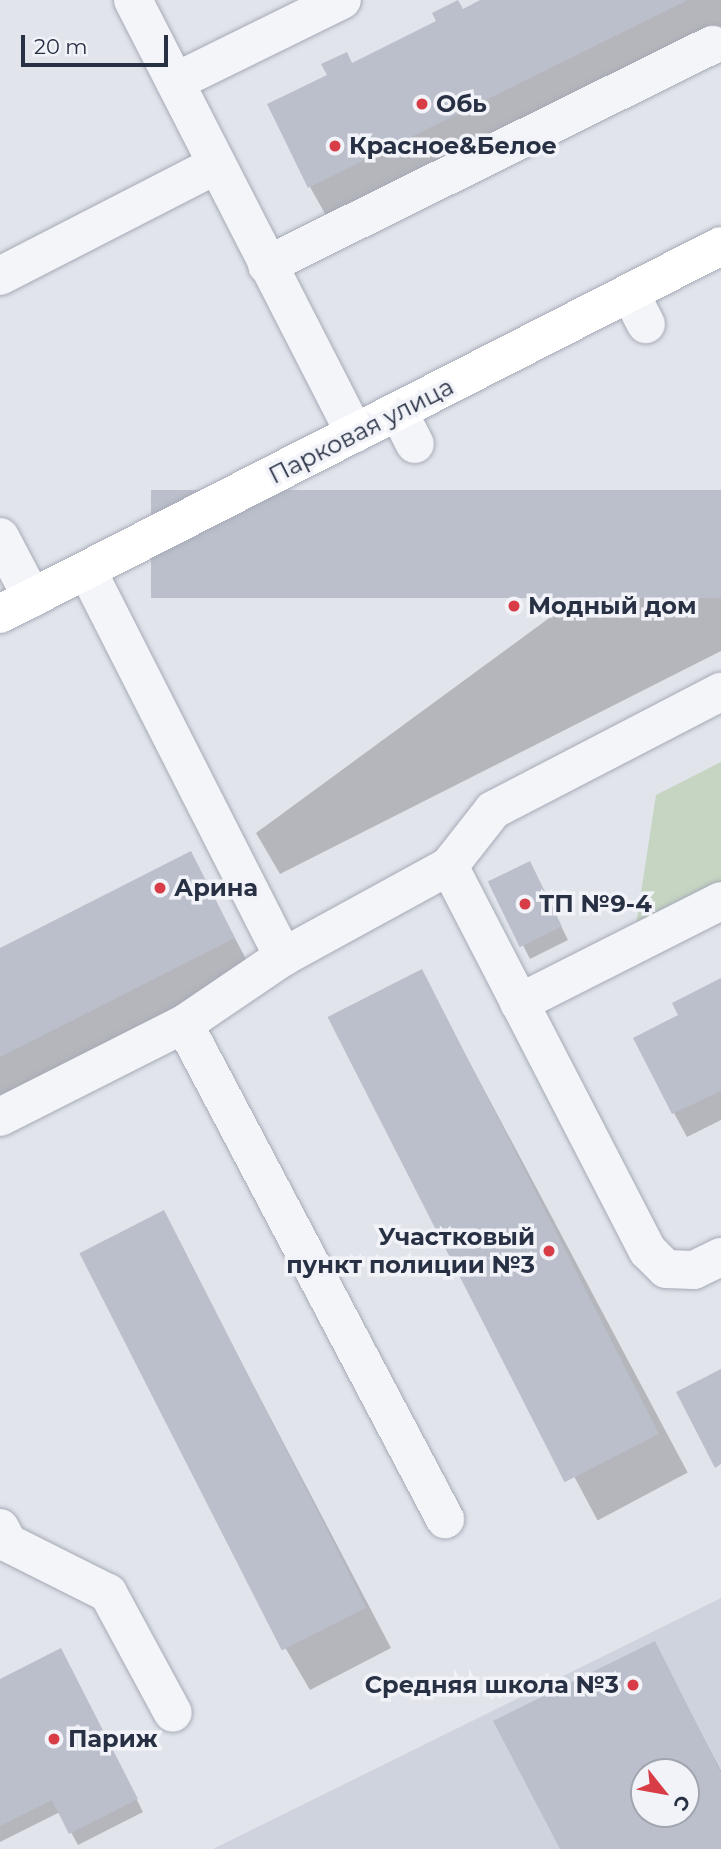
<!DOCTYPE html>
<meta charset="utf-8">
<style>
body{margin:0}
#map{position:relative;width:721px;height:1849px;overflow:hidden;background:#e1e4eb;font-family:Montserrat,sans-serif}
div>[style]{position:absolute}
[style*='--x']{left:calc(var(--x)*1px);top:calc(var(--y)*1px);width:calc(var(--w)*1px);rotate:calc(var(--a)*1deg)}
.built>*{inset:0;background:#cfd3dd}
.green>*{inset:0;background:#c5d5c2}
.shadow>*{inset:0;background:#0003;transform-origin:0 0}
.building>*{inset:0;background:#bbbfcb;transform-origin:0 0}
.roads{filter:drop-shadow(0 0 2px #a6aab6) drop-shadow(0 0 2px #a6aab6)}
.minor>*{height:38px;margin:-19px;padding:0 19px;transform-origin:19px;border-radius:19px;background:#f4f5f9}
.major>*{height:38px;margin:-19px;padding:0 19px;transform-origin:19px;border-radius:19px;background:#fff}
.dots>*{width:19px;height:19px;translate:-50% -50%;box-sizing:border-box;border:4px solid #f1f3f8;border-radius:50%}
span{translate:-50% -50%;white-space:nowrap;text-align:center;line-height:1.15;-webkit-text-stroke:7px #f1f3f8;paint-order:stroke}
.poi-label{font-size:24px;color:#283044;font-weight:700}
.left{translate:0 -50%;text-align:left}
.right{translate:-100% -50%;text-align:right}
.street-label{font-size:24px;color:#283044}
.north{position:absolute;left:630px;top:1758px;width:70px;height:70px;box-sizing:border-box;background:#f1f3f8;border:2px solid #a1a5b0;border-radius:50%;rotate:121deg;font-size:19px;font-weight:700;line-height:28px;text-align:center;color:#283044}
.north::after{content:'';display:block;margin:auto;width:24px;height:32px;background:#d83d47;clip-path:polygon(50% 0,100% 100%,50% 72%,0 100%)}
.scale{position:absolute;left:21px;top:35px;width:147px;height:32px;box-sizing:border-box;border:4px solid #283044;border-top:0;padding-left:9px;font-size:21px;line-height:24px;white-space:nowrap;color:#283044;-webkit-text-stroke:5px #f1f3f8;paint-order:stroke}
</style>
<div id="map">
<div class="built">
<div style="clip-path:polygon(evenodd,721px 1598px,721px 1849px,213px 1849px,721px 1598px,644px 1772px,686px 1772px,686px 1814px,644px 1814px,644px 1772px)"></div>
</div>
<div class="green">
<div style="clip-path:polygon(721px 762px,721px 888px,635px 932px,656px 795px)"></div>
</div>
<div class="shadow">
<div style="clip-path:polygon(484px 0,721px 0,721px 36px,333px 228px,310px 187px,352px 64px)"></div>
<div style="clip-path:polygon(721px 492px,721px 651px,280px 874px,256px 833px)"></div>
<div style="clip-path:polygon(190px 853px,257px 980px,0 1110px,0 950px)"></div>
<div style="clip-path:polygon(536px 875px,568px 940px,530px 959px,491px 882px)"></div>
<div style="left:421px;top:971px;width:568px;height:102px;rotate:62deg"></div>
<div style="clip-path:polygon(721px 980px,721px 1120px,687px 1137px,674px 1113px,677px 1018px)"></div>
<div style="clip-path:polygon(163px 1213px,391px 1648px,310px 1690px,286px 1649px)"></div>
<div style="clip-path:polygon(evenodd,654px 1643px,721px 1771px,721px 1849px,562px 1849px,654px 1643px,644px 1772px,686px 1772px,686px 1814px,644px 1814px,644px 1772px)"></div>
<div style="clip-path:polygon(68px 1663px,143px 1812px,78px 1845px,60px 1812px,0 1842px,0 1681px)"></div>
</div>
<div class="building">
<div style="clip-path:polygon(458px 0,463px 9px,480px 0,688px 0,308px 188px,267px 104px,327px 75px,321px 64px,347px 52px,352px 63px,436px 21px,432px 13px)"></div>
<div style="left:721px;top:490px;width:108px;height:570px;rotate:90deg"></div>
<div style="clip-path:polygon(191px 851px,235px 938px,0 1057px,0 948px)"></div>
<div style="left:530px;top:861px;width:73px;height:47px;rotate:64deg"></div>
<div style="left:422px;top:969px;width:522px;height:106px;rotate:63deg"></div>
<div style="clip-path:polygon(721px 978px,721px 1091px,672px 1114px,633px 1038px,678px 1015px,672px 1003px)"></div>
<div style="left:164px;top:1210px;width:446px;height:95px;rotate:63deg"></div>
<div style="clip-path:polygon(721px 1369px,721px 1464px,715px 1468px,676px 1392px)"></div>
<div style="clip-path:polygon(evenodd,655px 1641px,721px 1772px,721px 1849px,560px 1849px,493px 1721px,655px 1641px,644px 1772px,686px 1772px,686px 1814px,644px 1814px,644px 1772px)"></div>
<div style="clip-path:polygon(61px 1648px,138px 1799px,69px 1834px,52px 1800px,0 1826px,0 1679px)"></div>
</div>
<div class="roads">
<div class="minor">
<div style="--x:133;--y:0;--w:487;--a:62.9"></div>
<div style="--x:175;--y:82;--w:186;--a:-26.2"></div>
<div style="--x:267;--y:265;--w:497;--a:-26.3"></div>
<div style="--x:0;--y:276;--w:243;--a:-27.2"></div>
<div style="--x:630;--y:293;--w:35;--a:63"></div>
<div style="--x:398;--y:411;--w:37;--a:63"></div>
<div style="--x:0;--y:537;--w:69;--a:62.3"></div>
<div style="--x:87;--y:570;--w:434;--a:63.1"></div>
<div style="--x:449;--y:866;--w:433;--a:62.7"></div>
<div style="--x:648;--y:1251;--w:25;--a:45"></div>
<div style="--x:666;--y:1269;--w:28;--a:2"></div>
<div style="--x:694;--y:1270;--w:30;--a:-26"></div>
<div style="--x:519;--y:1003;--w:226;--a:-26.8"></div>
<div style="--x:184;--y:1024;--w:560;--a:62.2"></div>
<div style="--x:0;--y:1117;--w:206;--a:-26.8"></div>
<div style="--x:184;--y:1024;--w:120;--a:-34.1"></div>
<div style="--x:283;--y:957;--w:189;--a:-28.7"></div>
<div style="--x:449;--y:866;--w:71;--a:-51.8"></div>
<div style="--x:493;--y:810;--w:257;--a:-27.4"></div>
<div style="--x:0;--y:1528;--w:17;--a:62"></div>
<div style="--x:8;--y:1543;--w:112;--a:26.6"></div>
<div style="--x:108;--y:1593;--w:136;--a:61.6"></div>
</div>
<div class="major">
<div style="--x:0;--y:614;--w:809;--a:-27.04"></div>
</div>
</div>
<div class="dots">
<div style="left:422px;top:104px;background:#d83d47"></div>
<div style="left:335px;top:146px;background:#d83d47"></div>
<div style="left:514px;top:606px;background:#d83d47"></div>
<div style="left:160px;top:888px;background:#d83d47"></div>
<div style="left:525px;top:904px;background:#d83d47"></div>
<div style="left:549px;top:1251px;background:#d83d47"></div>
<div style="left:633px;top:1685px;background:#d83d47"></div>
<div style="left:54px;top:1739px;background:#d83d47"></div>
</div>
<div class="poi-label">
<span class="left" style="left:436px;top:104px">Обь</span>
<span class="left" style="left:349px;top:146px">Красное&amp;Белое</span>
<span class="left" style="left:528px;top:606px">Модный дом</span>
<span class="left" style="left:174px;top:888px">Арина</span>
<span class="left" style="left:539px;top:904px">ТП №9-4</span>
<span class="right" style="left:535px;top:1251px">Участковый<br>пункт полиции №3</span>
<span class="right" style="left:619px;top:1685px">Средняя школа №3</span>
<span class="left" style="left:68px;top:1739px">Париж</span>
</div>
<div class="street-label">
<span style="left:361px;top:431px;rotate:-27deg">Парковая улица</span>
</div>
<div class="north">С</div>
<div class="scale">20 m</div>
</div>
